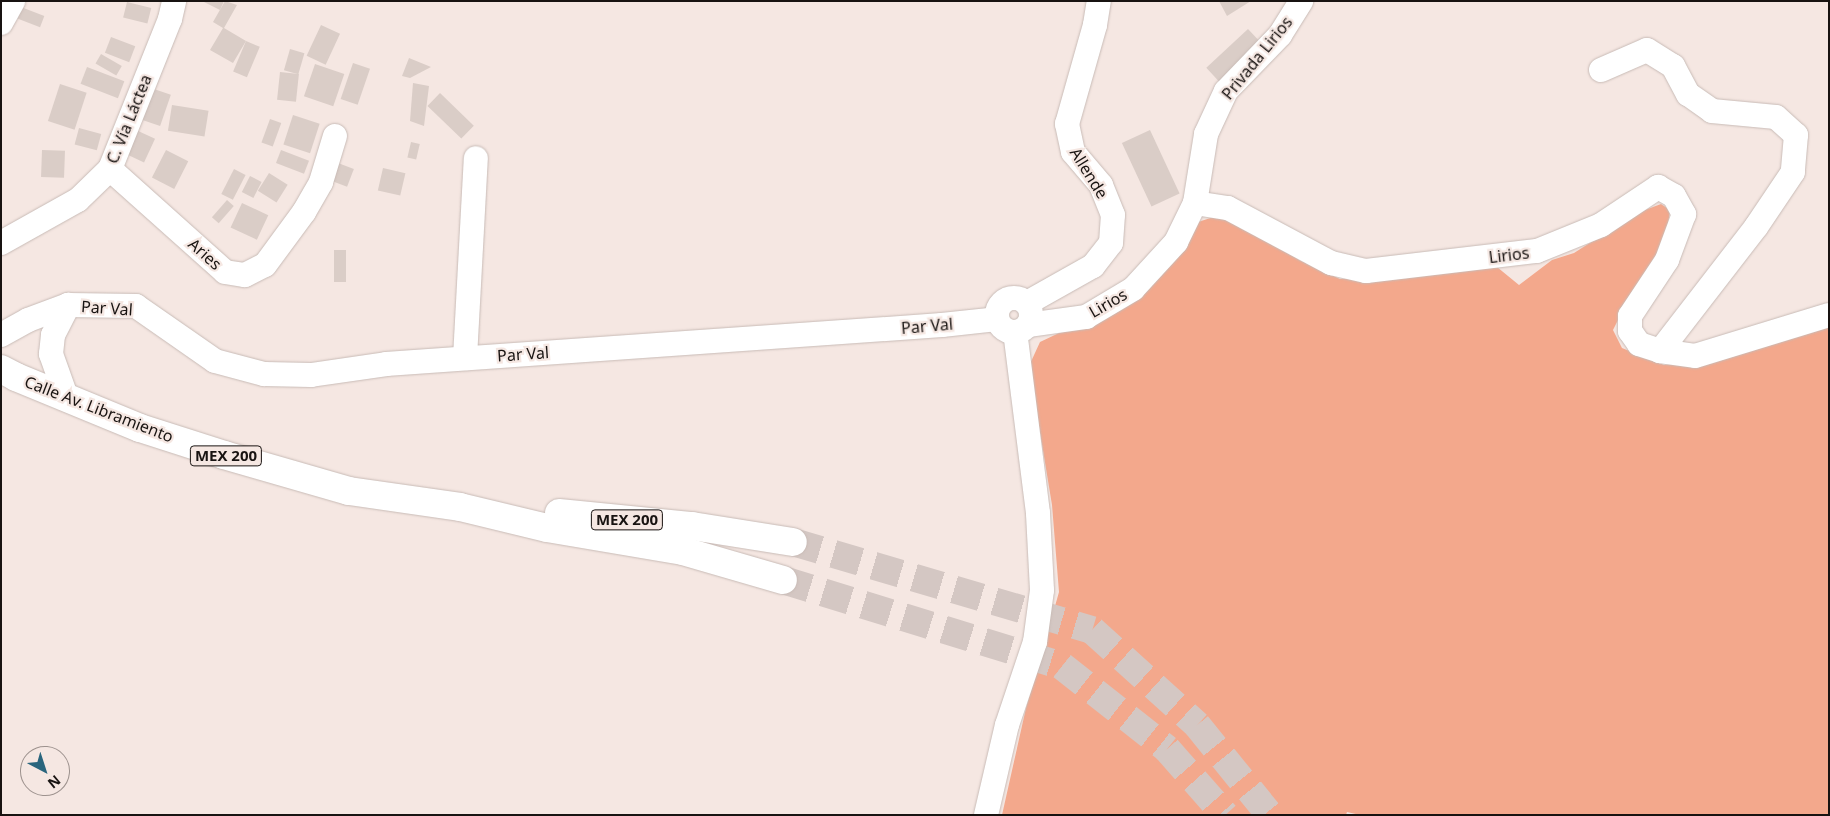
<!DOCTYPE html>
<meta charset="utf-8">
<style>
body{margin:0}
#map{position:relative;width:1830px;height:816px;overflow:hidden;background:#f5e7e2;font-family:"Noto Sans",sans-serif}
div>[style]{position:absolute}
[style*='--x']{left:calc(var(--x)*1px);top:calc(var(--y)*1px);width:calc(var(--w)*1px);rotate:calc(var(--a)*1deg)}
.green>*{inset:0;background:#f3a88c}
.building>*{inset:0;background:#dacdc7;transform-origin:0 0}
.major-tunnel>*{height:28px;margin-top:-14px;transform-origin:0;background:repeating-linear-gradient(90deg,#d4c7c3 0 28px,transparent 0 42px)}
.roads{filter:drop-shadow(0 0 1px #c8bbb6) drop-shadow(0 0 1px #c8bbb6)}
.minor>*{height:24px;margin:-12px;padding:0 12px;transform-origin:12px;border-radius:12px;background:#fff}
.minor>.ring{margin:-12px;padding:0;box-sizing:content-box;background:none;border:24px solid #fff;border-radius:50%}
.major>*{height:28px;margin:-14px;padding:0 14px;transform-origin:14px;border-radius:14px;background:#fff}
span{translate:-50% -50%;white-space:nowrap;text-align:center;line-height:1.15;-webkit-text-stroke:4.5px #f5e7e2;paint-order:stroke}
.shield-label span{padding:1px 4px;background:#f5e7e2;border:1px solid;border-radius:4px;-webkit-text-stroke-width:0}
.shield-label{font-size:15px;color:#181311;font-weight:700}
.street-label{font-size:16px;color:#181311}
.frame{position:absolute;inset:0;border:2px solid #181311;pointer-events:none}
.north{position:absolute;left:20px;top:746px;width:50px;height:50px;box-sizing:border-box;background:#f5e7e2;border:1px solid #9d928e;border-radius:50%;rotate:140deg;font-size:14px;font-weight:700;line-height:20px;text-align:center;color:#181311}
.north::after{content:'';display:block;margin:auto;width:18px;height:22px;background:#29657d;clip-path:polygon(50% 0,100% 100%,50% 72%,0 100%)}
</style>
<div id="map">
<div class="green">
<div style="clip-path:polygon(1661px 204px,1670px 210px,1666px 240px,1631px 294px,1613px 330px,1622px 348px,1664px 365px,1734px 354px,1829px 324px,1829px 815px,1360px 815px,1347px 812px,1346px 815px,1002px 815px,1026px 708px,1059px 592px,1052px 505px,1029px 366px,1040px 342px,1116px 306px,1198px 222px,1223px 214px,1253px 229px,1299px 260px,1340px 279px,1387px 278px,1497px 267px,1519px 285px,1552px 260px,1574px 253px,1637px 213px)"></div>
</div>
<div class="building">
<div style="clip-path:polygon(202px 1px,224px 1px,220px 10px)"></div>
<div style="clip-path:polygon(225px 1px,237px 5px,224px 28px,246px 41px,233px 63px,210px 50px,223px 28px,213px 22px)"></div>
<div style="clip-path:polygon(1219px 1px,1251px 1px,1227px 16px)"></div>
<div style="left:127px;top:2px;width:25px;height:16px;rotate:14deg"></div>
<div style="left:21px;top:7px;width:25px;height:12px;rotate:21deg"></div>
<div style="left:321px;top:25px;width:21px;height:34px;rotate:25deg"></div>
<div style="left:1248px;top:29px;width:22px;height:57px;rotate:47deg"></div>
<div style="left:111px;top:37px;width:26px;height:17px;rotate:21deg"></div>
<div style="left:246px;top:41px;width:15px;height:33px;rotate:23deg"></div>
<div style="left:290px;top:49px;width:15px;height:22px;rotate:16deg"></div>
<div style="left:101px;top:54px;width:24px;height:11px;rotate:30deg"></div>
<div style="clip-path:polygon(409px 58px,431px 67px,410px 78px,402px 76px)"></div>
<div style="left:353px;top:63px;width:18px;height:38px;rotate:19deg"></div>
<div style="left:315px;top:64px;width:31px;height:34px;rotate:19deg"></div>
<div style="left:87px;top:67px;width:40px;height:18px;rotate:21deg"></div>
<div style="left:280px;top:72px;width:19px;height:28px;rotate:6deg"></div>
<div style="clip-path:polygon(413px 83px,429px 86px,424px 126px,410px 121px)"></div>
<div style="left:60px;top:84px;width:28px;height:39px;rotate:18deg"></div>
<div style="left:151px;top:88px;width:21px;height:33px;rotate:19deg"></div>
<div style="left:440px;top:93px;width:47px;height:18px;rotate:44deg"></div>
<div style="left:172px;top:105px;width:37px;height:26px;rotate:9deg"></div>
<div style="left:293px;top:115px;width:28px;height:31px;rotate:18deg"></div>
<div style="left:270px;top:119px;width:12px;height:25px;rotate:20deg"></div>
<div style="left:79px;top:128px;width:23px;height:17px;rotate:15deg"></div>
<div style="left:136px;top:130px;width:21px;height:26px;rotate:25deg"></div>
<div style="left:1150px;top:130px;width:70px;height:31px;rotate:65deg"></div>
<div style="left:411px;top:142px;width:9px;height:16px;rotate:13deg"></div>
<div style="left:42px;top:150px;width:23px;height:27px;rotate:2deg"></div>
<div style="left:166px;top:150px;width:25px;height:31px;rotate:27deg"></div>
<div style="left:281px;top:150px;width:30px;height:14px;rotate:21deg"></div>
<div style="left:338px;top:163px;width:17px;height:19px;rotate:21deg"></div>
<div style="left:383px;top:168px;width:23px;height:23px;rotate:13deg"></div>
<div style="left:234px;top:169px;width:13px;height:28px;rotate:27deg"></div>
<div style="left:269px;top:173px;width:22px;height:21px;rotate:32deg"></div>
<div style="left:250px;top:176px;width:13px;height:18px;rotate:27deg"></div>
<div style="left:227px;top:200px;width:9px;height:23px;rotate:41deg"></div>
<div style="left:242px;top:203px;width:29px;height:27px;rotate:25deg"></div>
<div style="left:334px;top:250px;width:12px;height:32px"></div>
</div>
<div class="major-tunnel">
<div style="--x:793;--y:542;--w:312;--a:16.4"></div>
<div style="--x:1092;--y:630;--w:142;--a:42.1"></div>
<div style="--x:1197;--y:725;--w:116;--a:51"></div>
<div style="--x:783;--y:580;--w:292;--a:17.1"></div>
<div style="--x:1062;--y:666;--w:134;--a:38.3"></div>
<div style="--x:1167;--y:749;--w:88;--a:48.7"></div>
</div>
<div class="roads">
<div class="minor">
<div style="--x:1;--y:23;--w:25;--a:-61"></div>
<div style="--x:1601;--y:70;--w:50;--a:-23.5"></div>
<div style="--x:1647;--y:50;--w:31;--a:32"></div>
<div style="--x:1673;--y:66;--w:32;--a:62"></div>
<div style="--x:1688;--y:94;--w:29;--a:35"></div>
<div style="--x:1712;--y:111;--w:64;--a:5.4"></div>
<div style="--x:1776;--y:117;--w:27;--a:42"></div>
<div style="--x:1796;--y:135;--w:37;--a:95"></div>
<div style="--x:1793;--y:172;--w:66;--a:123.9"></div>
<div style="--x:1756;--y:227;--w:157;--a:127.7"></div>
<div style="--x:110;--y:169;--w:154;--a:41.8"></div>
<div style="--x:225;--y:272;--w:20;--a:9"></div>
<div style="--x:245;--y:275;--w:22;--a:-27"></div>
<div style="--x:265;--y:265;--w:66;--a:-53.7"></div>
<div style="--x:304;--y:212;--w:34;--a:-60"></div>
<div style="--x:321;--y:182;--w:48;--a:-73.1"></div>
<div style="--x:1195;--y:203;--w:70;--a:-80.9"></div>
<div style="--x:1206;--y:134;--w:47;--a:-65.1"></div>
<div style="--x:1226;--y:91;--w:78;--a:-46"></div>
<div style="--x:1280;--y:35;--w:40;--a:-58"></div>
<div style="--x:1;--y:243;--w:88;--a:-29.2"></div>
<div style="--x:78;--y:200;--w:45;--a:-44.1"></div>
<div style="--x:110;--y:169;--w:162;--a:-68.2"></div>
<div style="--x:170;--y:19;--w:18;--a:-77"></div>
<div class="ring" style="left:997px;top:298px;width:10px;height:10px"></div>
<div style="--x:1027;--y:303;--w:76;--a:-29.3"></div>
<div style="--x:1093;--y:266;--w:29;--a:-52"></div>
<div style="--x:1111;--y:243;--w:28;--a:-86"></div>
<div style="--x:1113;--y:215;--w:32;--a:-112"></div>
<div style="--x:1101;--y:185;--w:43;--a:-130.3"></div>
<div style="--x:1073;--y:152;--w:29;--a:-102"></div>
<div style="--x:1067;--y:124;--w:103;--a:-74.2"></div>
<div style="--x:1095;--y:25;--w:24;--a:-81"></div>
<div style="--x:1028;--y:325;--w:59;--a:-7.9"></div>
<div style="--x:1086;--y:317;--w:55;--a:-30.8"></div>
<div style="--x:1133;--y:289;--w:64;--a:-47.5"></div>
<div style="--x:1176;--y:242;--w:43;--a:-64"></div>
<div style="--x:1195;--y:203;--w:33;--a:9"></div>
<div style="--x:1228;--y:208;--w:117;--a:28.1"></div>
<div style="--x:1331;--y:263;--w:36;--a:13"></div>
<div style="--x:1366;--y:271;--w:172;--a:-6.7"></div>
<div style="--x:1537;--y:251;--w:69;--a:-22.1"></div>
<div style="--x:1601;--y:225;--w:69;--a:-33.7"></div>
<div style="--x:1658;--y:187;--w:18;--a:29"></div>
<div style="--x:1674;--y:196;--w:21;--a:61"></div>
<div style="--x:1684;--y:214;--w:49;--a:110.3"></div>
<div style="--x:1667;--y:260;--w:67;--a:123.5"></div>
<div style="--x:1630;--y:316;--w:15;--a:90"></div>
<div style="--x:1630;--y:331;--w:16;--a:55"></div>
<div style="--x:1639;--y:344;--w:22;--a:18"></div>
<div style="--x:1660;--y:351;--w:35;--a:8"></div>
<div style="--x:1695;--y:356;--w:140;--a:-17"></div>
<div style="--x:1;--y:335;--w:31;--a:-29"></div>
<div style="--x:28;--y:320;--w:43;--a:-20.6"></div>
<div style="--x:68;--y:305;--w:68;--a:0.8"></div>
<div style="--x:136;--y:306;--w:96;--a:34.8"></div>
<div style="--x:215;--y:361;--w:51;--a:14.9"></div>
<div style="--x:264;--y:374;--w:47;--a:1.2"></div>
<div style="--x:311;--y:375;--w:76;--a:-8.3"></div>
<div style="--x:386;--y:364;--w:557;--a:-4.01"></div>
<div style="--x:942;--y:325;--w:55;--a:-6.2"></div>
<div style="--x:465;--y:358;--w:200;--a:-86.9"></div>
<div style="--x:67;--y:399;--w:48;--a:-109.6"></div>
<div style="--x:51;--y:354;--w:19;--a:-84"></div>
<div style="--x:53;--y:335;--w:34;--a:-63"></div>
<div style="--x:986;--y:815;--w:92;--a:-76.9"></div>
<div style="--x:1007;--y:725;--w:88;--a:-71.4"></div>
<div style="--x:1035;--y:642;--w:52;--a:-82.3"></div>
<div style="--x:1042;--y:590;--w:77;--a:-93"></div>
<div style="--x:1038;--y:513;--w:182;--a:-97.2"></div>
</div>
<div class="major">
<div style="--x:1;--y:369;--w:17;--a:28"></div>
<div style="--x:16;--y:377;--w:134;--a:22.4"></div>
<div style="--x:140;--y:428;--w:88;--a:17.8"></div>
<div style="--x:224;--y:455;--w:130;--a:16.1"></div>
<div style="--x:349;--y:491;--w:112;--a:8.2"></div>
<div style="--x:460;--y:507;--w:89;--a:13.6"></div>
<div style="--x:547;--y:528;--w:138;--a:9.6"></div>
<div style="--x:683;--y:551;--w:104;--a:16.2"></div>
<div style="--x:559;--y:513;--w:134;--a:5.6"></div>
<div style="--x:692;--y:526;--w:102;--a:9"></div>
</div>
</div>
<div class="shield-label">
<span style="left:226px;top:456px">MEX 200</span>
<span style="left:627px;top:520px">MEX 200</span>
</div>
<div class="street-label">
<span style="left:1257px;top:58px;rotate:-51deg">Privada Lirios</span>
<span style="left:129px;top:119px;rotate:-68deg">C. Vía Láctea</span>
<span style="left:1089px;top:173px;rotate:58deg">Allende</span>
<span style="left:205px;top:254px;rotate:42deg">Aries</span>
<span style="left:1509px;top:255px;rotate:-7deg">Lirios</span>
<span style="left:1108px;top:303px;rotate:-30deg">Lirios</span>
<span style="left:107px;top:308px;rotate:4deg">Par Val</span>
<span style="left:927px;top:326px;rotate:-5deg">Par Val</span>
<span style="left:523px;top:354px;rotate:-4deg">Par Val</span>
<span style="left:99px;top:409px;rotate:21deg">Calle Av. Libramiento</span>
</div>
<div class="frame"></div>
<div class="north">N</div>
</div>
